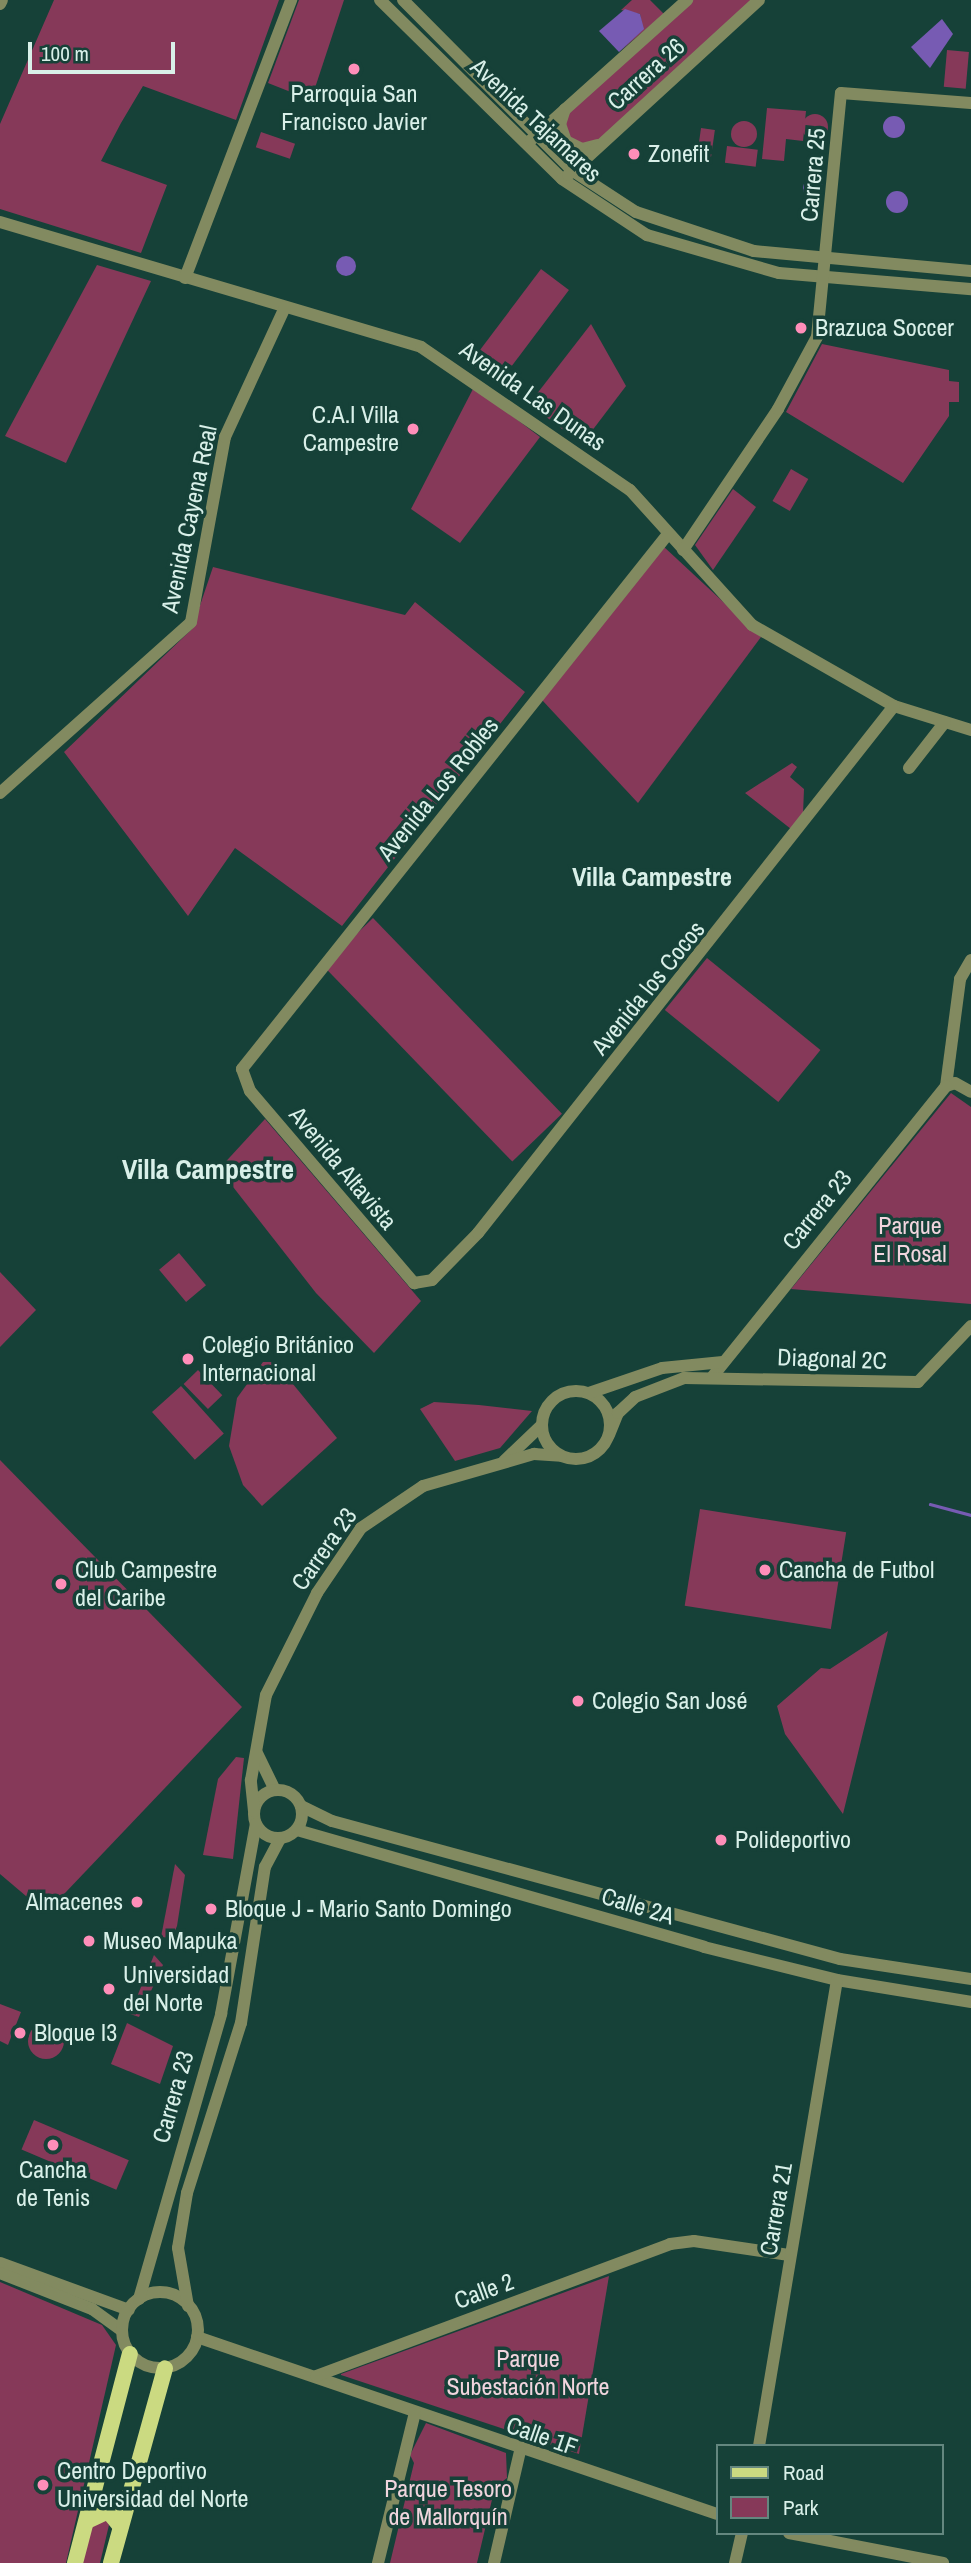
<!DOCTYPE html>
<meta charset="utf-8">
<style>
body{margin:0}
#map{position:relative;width:971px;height:2563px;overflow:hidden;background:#164138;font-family:"Archivo Narrow",sans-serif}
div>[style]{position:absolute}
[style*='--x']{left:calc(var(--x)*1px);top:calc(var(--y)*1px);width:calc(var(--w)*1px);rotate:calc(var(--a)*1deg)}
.green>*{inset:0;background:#863959;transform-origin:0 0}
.round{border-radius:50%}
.water>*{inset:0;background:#775bb3}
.stream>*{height:2.5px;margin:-1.25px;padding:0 1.25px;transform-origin:1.25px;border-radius:1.25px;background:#775bb3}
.minor>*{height:12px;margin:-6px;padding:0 6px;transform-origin:6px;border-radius:6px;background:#828a60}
.minor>.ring{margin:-6px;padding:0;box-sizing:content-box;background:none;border:12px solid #828a60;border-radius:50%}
.major>*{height:16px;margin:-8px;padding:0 8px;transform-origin:8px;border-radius:8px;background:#cbda81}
.dots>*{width:19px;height:19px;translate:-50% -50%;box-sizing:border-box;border:4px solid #164138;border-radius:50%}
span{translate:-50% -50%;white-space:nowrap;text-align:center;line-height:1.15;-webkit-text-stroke:7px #164138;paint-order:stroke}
.street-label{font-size:24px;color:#d9f0e9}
.poi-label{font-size:24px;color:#d9f0e9}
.left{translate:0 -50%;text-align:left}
.right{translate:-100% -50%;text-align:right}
.park-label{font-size:24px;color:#f1d5de}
.neighbourhood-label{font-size:26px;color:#d9f0e9;font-weight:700}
.quarter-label{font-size:28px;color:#d9f0e9;font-weight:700}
.legend{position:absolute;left:716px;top:2444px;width:228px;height:91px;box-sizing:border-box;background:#164138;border:2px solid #64877f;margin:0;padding:9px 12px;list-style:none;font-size:21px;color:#d9f0e9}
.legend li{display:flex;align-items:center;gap:14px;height:35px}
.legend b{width:35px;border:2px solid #64877f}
.scale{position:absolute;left:28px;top:42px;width:147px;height:32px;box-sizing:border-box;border:4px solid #d9f0e9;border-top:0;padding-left:9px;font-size:21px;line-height:24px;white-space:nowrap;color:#d9f0e9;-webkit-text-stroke:5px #164138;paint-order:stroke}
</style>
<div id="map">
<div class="green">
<div style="clip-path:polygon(54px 0,279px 0,236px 120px,143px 86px,121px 123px,101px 161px,167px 185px,141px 253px,0 209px,0 124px)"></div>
<div style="clip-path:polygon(299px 0,344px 0,311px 100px,268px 83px)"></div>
<div style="clip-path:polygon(632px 0,650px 0,664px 14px,619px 52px,643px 29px,640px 14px,621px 10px)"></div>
<div style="clip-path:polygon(689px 0,756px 0,575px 165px,542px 134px)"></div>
<div style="left:947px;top:50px;width:22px;height:37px;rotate:5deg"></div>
<div style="clip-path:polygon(767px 108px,806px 111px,803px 141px,786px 139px,784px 161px,762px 159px)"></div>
<div class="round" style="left:802px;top:114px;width:26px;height:26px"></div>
<div class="round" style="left:731px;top:121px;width:26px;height:26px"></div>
<div style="left:701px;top:128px;width:14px;height:33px;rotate:8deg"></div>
<div style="left:261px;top:132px;width:36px;height:16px;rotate:19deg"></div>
<div style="left:727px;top:146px;width:31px;height:17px;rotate:7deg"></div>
<div style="clip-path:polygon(97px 265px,151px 281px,66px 463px,5px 436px)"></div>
<div style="left:541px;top:269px;width:35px;height:118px;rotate:37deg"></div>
<div style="clip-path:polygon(591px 324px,626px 386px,582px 444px,529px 404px)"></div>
<div style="clip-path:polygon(822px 344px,949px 370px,949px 381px,959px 382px,959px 402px,949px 402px,949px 416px,903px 483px,786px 412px)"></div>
<div style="clip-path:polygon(474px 387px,540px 437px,460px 543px,411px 509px)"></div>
<div style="left:791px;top:469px;width:20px;height:37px;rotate:30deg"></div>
<div style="clip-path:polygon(733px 489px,756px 507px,713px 570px,695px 545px)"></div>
<div style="clip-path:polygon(663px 546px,761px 637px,638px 803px,542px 700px)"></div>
<div style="clip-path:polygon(213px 567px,405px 615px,415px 602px,525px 692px,342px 926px,235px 848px,188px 916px,64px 752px,192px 629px)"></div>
<div style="clip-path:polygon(792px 763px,797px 767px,790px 777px,804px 789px,803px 814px,791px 829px,745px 793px)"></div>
<div style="left:373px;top:918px;width:272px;height:69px;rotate:46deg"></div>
<div style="left:707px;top:958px;width:146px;height:67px;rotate:39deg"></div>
<div style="clip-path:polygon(951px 1093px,971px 1107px,971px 1304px,791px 1289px)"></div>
<div style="clip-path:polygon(265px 1119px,421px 1301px,374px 1353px,316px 1293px,219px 1169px)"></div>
<div style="left:179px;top:1253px;width:42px;height:26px;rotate:50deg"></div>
<div style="clip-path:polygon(0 1272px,36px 1310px,0 1347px)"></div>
<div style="clip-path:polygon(263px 1362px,275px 1362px,337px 1438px,262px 1506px,243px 1485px,229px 1446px,237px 1398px)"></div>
<div style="left:198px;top:1370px;width:35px;height:20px;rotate:46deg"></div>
<div style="left:181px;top:1386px;width:64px;height:39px;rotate:48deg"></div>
<div style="clip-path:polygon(434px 1402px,479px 1405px,532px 1411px,500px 1448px,455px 1461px,420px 1409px)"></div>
<div style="clip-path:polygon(0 1460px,242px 1707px,46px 1913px,0 1874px)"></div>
<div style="left:700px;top:1509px;width:148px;height:98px;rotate:9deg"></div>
<div style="clip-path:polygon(888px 1631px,843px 1814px,785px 1734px,777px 1706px,821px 1668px,830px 1669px)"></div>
<div style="clip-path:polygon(236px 1757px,244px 1758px,233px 1859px,203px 1855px,218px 1779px)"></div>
<div style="clip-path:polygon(175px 1864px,185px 1875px,177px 1926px,172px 1938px,161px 1937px)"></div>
<div style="clip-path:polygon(154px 1955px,163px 1965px,139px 2017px,130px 2014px)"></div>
<div style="clip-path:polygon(0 2004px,21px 2012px,8px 2045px,0 2041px)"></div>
<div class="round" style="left:28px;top:2023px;width:36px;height:36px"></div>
<div style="clip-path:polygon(127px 2023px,173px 2046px,160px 2084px,111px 2064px)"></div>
<div style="left:34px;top:2120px;width:103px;height:32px;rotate:23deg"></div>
<div style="clip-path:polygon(609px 2276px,579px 2454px,341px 2375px,341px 2374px)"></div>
<div style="clip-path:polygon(0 2282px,102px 2325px,116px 2345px,66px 2563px,0 2563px)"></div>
<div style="clip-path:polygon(426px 2423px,506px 2453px,507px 2478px,495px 2487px,477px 2563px,390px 2563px,414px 2463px,410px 2455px)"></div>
<div style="clip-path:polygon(103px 2515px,109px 2525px,100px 2563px,79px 2563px,90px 2525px)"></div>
</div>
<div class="water">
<div style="clip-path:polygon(625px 9px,640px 14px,644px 29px,619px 52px,599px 31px)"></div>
<div style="clip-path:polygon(942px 19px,953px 34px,930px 68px,911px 47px)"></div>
<div class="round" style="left:883px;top:116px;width:22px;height:22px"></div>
<div class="round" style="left:803px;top:178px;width:20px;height:20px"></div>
<div class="round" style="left:886px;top:191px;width:22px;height:22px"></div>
<div class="round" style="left:336px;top:256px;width:20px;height:20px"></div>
</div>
<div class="stream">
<div style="--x:930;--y:1504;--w:42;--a:15"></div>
</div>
<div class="minor">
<div style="--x:380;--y:0;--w:255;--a:44.5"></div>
<div style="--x:562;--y:179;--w:102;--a:33.4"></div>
<div style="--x:647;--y:235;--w:137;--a:16.1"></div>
<div style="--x:779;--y:273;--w:193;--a:4.8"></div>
<div style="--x:403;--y:0;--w:241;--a:45.2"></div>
<div style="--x:573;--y:171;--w:75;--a:33.1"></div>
<div style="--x:636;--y:212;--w:124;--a:18.3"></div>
<div style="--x:754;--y:251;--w:218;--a:5.3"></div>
<div style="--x:0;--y:4;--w:4;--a:-63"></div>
<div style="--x:565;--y:109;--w:16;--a:108"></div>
<div style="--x:560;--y:124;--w:18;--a:71"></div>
<div style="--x:566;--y:141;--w:18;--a:27"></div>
<div style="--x:582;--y:149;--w:16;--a:-14"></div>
<div style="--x:531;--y:140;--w:210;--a:-41.9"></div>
<div style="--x:568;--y:175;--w:259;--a:-42.5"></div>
<div style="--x:0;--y:222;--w:439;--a:16.5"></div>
<div style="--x:421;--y:347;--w:253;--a:34.4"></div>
<div style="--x:630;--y:490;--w:182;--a:47.9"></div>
<div style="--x:752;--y:625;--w:163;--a:29.7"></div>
<div style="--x:894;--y:706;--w:81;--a:17.3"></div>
<div style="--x:185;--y:278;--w:298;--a:-69.1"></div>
<div style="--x:668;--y:534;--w:684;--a:128.53"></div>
<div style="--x:242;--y:1069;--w:23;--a:70"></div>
<div style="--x:250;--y:1091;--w:253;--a:49.5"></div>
<div style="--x:414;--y:1283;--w:18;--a:-9"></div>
<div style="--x:432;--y:1280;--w:66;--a:-45.6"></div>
<div style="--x:478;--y:1233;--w:671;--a:-51.71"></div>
<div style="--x:683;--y:550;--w:170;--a:-56"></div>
<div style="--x:778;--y:409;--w:82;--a:-61.6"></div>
<div style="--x:817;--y:337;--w:245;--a:-84.4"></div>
<div style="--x:841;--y:93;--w:130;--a:4.4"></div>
<div style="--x:909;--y:768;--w:58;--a:-52"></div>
<div style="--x:0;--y:793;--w:256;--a:-41.8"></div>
<div style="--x:191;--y:622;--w:188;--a:-79.6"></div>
<div style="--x:225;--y:437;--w:143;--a:-65.2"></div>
<div style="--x:946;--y:1086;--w:108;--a:-82.5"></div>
<div style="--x:960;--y:979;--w:22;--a:-60"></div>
<div style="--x:946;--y:1086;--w:9;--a:-18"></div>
<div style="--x:955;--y:1083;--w:18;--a:29"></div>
<div style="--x:713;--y:1376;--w:372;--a:-51.2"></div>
<div class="ring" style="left:542px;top:1391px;width:56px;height:56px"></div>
<div style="--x:589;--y:1393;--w:77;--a:-18.9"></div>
<div style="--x:662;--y:1368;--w:61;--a:-5.6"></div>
<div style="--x:609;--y:1435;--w:24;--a:-68"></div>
<div style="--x:618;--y:1413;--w:23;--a:-43"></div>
<div style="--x:635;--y:1397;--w:53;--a:-21.2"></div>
<div style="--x:684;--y:1378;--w:234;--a:1"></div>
<div style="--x:918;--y:1382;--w:77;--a:-46.6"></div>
<div style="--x:504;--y:1461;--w:52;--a:-43.5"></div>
<div style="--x:257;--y:1753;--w:41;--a:64.1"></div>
<div class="ring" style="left:254px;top:1790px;width:36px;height:36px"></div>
<div style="--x:301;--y:1806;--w:34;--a:26"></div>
<div style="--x:332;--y:1821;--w:526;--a:15.2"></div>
<div style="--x:840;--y:1959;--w:133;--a:8.7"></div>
<div style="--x:254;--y:1811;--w:31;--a:-96"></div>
<div style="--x:251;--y:1780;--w:86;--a:-80"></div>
<div style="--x:266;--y:1695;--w:114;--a:-63.4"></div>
<div style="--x:317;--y:1593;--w:78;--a:-55.9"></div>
<div style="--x:361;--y:1528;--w:75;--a:-34.1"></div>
<div style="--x:423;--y:1486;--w:116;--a:-16.1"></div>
<div style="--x:534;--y:1454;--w:27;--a:4"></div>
<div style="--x:297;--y:1830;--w:423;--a:16"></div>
<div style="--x:704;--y:1947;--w:137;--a:13.9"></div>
<div style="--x:837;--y:1980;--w:136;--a:9.3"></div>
<div style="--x:0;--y:2263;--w:137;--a:20"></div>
<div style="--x:0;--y:2273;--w:99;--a:21.4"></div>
<div style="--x:92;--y:2309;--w:37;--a:36"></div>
<div class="ring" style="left:122px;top:2292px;width:64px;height:64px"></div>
<div style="--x:139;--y:2299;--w:297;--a:-73.9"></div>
<div style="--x:221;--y:2014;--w:193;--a:-79.6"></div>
<div style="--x:188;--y:2306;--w:59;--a:-99.8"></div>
<div style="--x:178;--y:2248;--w:56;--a:-80.7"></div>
<div style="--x:187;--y:2193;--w:178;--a:-72.4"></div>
<div style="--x:241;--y:2023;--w:158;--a:-81.3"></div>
<div style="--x:265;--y:1867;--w:32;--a:-62"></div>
<div style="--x:197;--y:2337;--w:549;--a:18.8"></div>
<div style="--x:316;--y:2376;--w:378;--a:-20.4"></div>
<div style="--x:670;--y:2244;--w:24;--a:-7"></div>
<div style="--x:694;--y:2241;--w:96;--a:8.4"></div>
<div style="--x:759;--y:2446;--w:472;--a:-80.5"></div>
<div style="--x:789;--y:2533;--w:157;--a:11"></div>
<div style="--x:378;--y:2563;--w:155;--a:-76.2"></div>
<div style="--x:494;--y:2563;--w:115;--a:-76.9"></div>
<div style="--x:735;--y:2563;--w:31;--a:-77"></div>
</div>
<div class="major">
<div style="--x:87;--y:2521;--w:23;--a:-25"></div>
<div style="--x:108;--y:2511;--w:19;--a:51"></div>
<div style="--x:75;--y:2563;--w:216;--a:-75.3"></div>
<div style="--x:111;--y:2563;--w:202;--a:-74.5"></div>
</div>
<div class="dots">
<div style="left:354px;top:69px;background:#ff8eb9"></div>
<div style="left:634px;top:154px;background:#ff8eb9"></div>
<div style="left:801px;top:328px;background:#ff8eb9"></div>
<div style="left:413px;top:429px;background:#ff8eb9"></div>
<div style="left:188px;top:1359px;background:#ff8eb9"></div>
<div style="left:765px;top:1570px;background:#ff8eb9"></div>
<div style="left:61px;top:1584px;background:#ff8eb9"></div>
<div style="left:578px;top:1701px;background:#ff8eb9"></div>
<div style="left:721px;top:1840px;background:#ff8eb9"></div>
<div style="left:137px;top:1902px;background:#ff8eb9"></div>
<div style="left:211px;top:1909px;background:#ff8eb9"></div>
<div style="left:89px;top:1941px;background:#ff8eb9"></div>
<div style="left:109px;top:1989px;background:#ff8eb9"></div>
<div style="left:20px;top:2033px;background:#ff8eb9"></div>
<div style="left:53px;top:2145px;background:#ff8eb9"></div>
<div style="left:43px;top:2485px;background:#ff8eb9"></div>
</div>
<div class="street-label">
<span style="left:646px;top:74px;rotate:-42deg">Carrera 26</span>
<span style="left:536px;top:120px;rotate:43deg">Avenida Tajamares</span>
<span style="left:813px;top:175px;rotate:-85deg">Carrera 25</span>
<span style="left:533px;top:396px;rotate:35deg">Avenida Las Dunas</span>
<span style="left:189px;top:519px;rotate:-78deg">Avenida Cayena Real</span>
<span style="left:438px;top:789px;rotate:-51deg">Avenida Los Robles</span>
<span style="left:648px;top:988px;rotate:-51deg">Avenida los Cocos</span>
<span style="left:343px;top:1168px;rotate:50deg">Avenida Altavista</span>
<span style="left:817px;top:1210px;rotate:-51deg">Carrera 23</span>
<span style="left:832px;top:1359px;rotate:2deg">Diagonal 2C</span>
<span style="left:324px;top:1549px;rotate:-55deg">Carrera 23</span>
<span style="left:638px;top:1906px;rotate:17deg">Calle 2A</span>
<span style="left:173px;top:2097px;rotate:-74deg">Carrera 23</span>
<span style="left:776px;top:2209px;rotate:-80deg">Carrera 21</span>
<span style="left:484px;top:2291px;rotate:-20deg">Calle 2</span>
<span style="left:542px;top:2436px;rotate:19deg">Calle 1F</span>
</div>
<div class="poi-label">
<span style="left:354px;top:108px">Parroquia San<br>Francisco Javier</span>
<span class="left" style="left:648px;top:154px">Zonefit</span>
<span class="left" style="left:815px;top:328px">Brazuca Soccer</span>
<span class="right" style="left:399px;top:429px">C.A.I Villa<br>Campestre</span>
<span class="left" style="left:202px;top:1359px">Colegio Británico<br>Internacional</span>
<span class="left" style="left:75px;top:1584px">Club Campestre<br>del Caribe</span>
<span class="left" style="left:779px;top:1570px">Cancha de Futbol</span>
<span class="left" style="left:592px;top:1701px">Colegio San José</span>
<span class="left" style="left:735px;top:1840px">Polideportivo</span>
<span class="right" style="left:123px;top:1902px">Almacenes</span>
<span class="left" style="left:225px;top:1909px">Bloque J - Mario Santo Domingo</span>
<span class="left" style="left:103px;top:1941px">Museo Mapuka</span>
<span class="left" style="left:123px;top:1989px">Universidad<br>del Norte</span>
<span class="left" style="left:34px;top:2033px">Bloque I3</span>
<span style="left:53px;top:2184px">Cancha<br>de Tenis</span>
<span class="left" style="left:57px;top:2485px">Centro Deportivo<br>Universidad del Norte</span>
</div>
<div class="park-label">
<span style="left:910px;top:1240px">Parque<br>El Rosal</span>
<span style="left:528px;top:2373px">Parque<br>Subestación Norte</span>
<span style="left:448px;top:2503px">Parque Tesoro<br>de Mallorquín</span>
</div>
<div class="neighbourhood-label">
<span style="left:652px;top:877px">Villa Campestre</span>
</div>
<div class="quarter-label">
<span style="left:208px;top:1169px">Villa Campestre</span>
</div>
<ul class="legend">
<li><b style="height:9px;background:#cbda81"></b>Road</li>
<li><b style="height:19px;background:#863959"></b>Park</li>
</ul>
<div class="scale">100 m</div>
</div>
